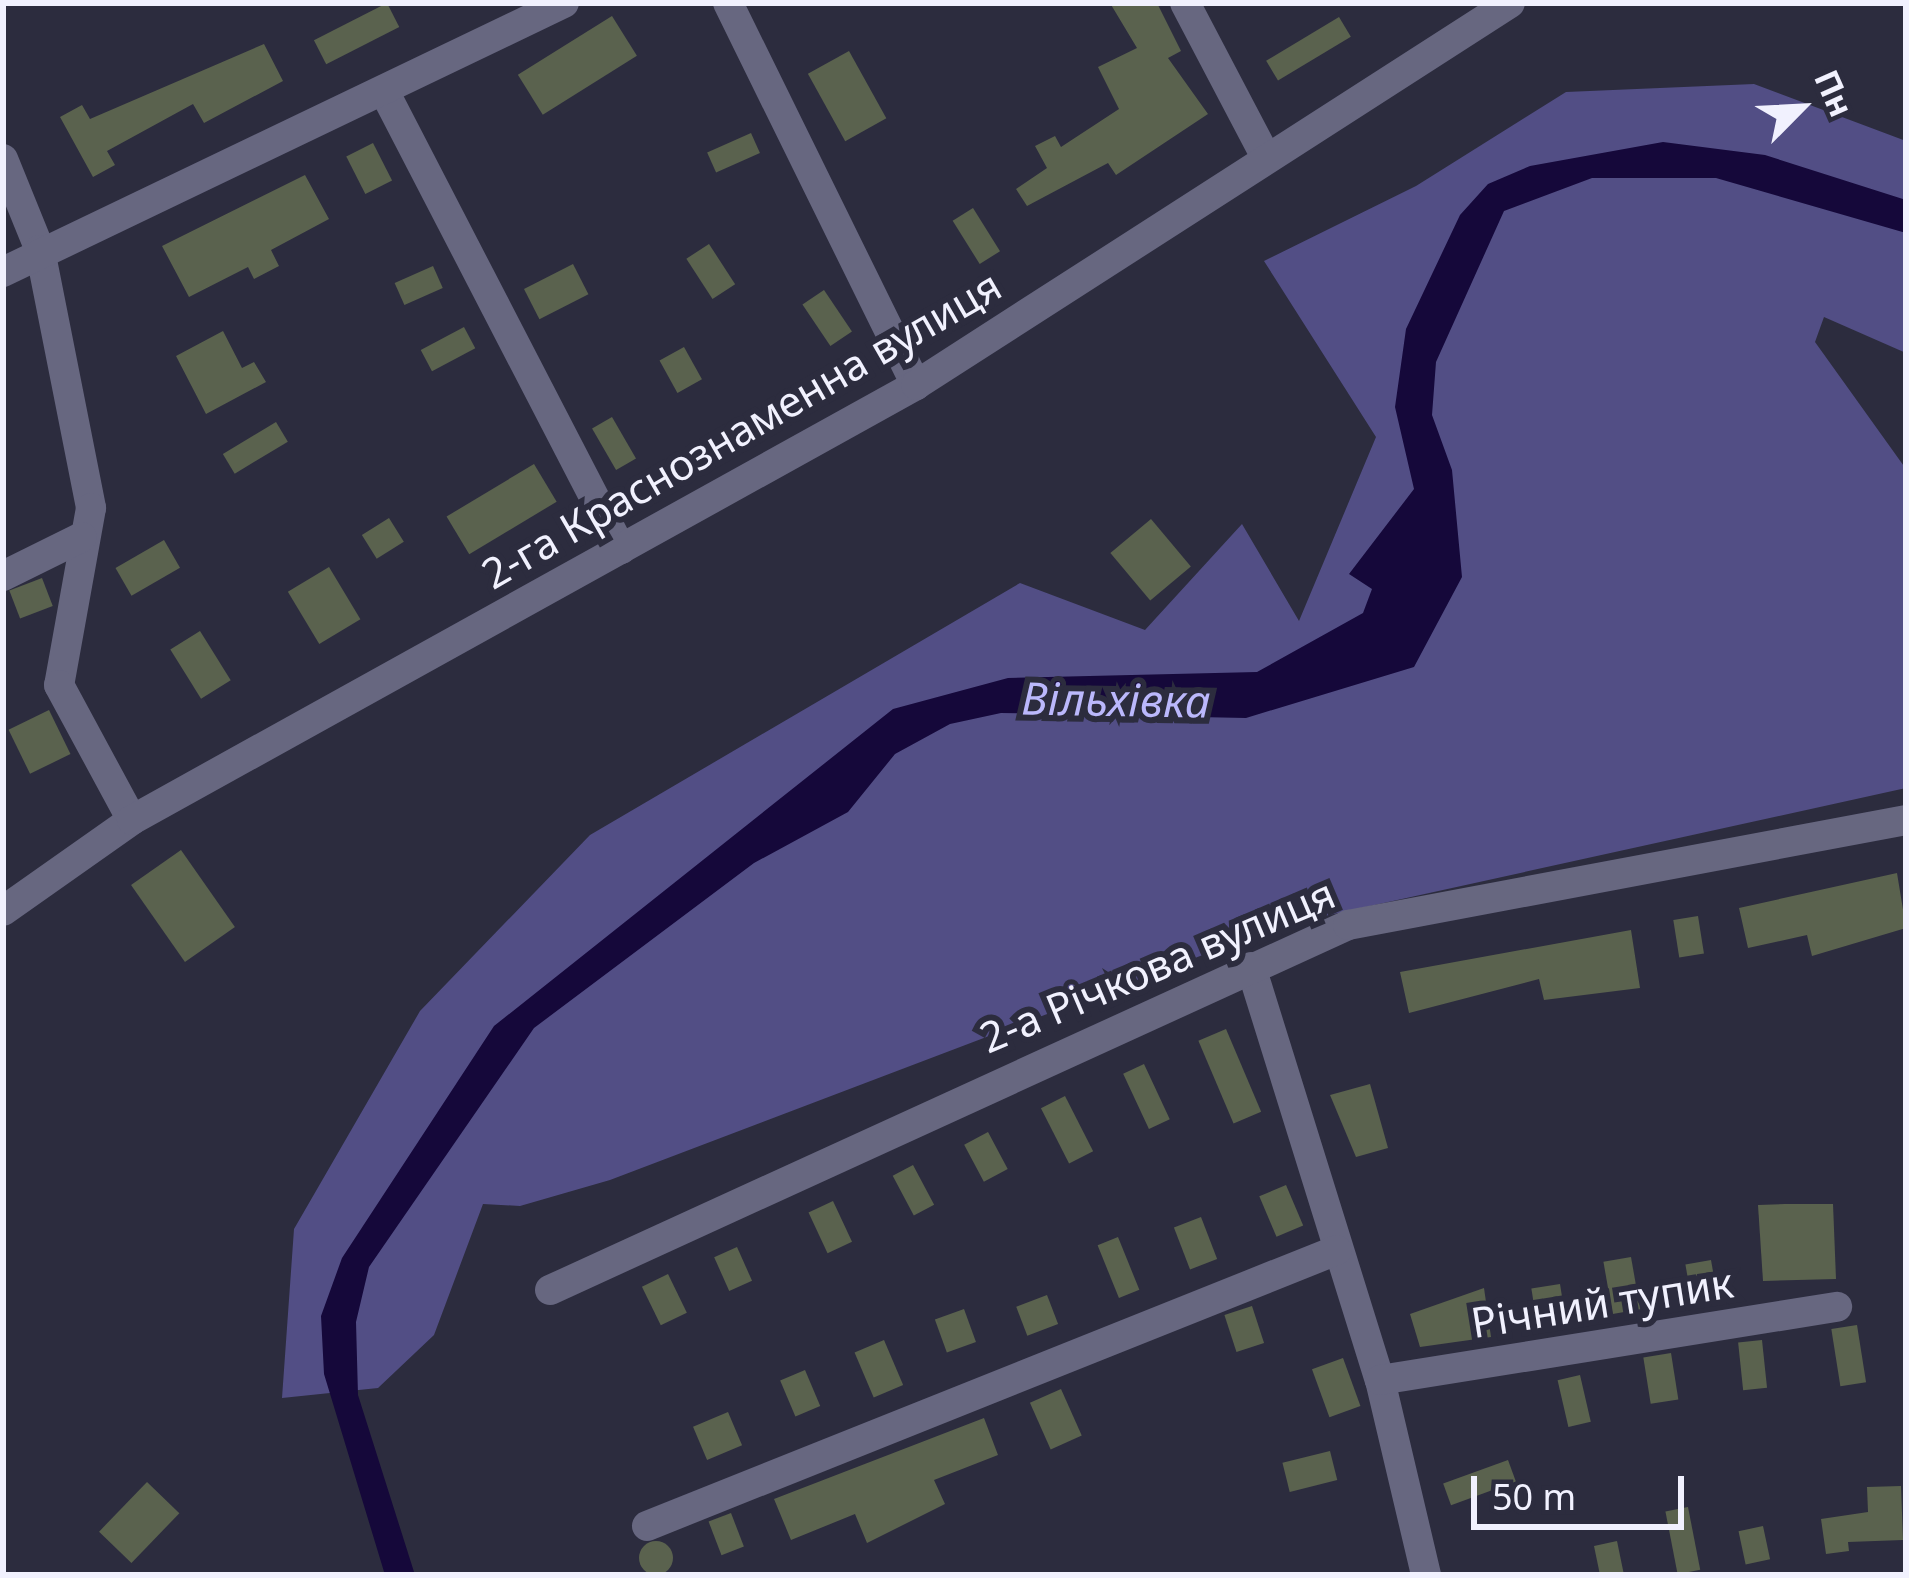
<!DOCTYPE html>
<meta charset="utf-8">
<style>
body{margin:0}
#map{position:relative;width:1909px;height:1578px;overflow:hidden;background:#2c2c3e;font-family:"Noto Sans",sans-serif}
div>[style]{position:absolute}
[style*='--x']{left:calc(var(--x)*1px);top:calc(var(--y)*1px);width:calc(var(--w)*1px);rotate:calc(var(--a)*1deg)}
.forest>*{inset:0;background:#524e85}
.water>*{inset:0;background:#15083a}
.building>*{inset:0;background:#5a624e;transform-origin:0 0}
.round{border-radius:50%}
.street>*{height:30px;margin:-15px;padding:0 15px;transform-origin:15px;border-radius:15px;background:#676780}
span{translate:-50% -50%;white-space:nowrap;text-align:center;line-height:1.15;-webkit-text-stroke:12px #2c2c3e;paint-order:stroke}
.street-label{font-size:42px;color:#f1f1fe}
.water-label{font-size:45px;color:#bbb8fc;font-style:italic}
.frame{position:absolute;inset:0;border:6px solid #f1f1fe;pointer-events:none}
.north{position:absolute;left:1741px;top:48px;width:120px;height:120px;-webkit-text-stroke:9px #2c2c3e;paint-order:stroke;rotate:66deg;font-size:33px;font-weight:700;line-height:48px;text-align:center;color:#f1f1fe}
.north::after{content:'';display:block;margin:auto;width:42px;height:54px;background:#f1f1fe;clip-path:polygon(50% 0,100% 100%,50% 72%,0 100%)}
.scale{position:absolute;left:1471px;top:1476px;width:213px;height:54px;box-sizing:border-box;border:6px solid #f1f1fe;border-top:0;padding-left:15px;font-size:36px;line-height:42px;white-space:nowrap;color:#f1f1fe;-webkit-text-stroke:9px #2c2c3e;paint-order:stroke}
</style>
<div id="map">
<div class="forest">
<div style="clip-path:polygon(1754px 84px,1906px 141px,1906px 353px,1824px 317px,1815px 342px,1906px 469px,1906px 788px,1279px 926px,610px 1180px,520px 1206px,483px 1204px,434px 1335px,378px 1388px,282px 1398px,294px 1229px,420px 1011px,590px 835px,1020px 583px,1145px 630px,1242px 524px,1299px 621px,1376px 437px,1264px 261px,1416px 186px,1566px 92px)"></div>
</div>
<div class="water">
<div style="clip-path:polygon(1663px 142px,1765px 155px,1906px 200px,1906px 233px,1716px 178px,1592px 178px,1504px 211px,1436px 362px,1432px 415px,1452px 470px,1462px 577px,1414px 667px,1246px 718px,1001px 713px,950px 724px,895px 754px,848px 812px,754px 863px,534px 1028px,369px 1267px,356px 1322px,358px 1395px,415px 1575px,385px 1575px,324px 1374px,321px 1316px,342px 1258px,494px 1026px,893px 709px,1008px 678px,1257px 672px,1363px 613px,1372px 589px,1349px 574px,1414px 489px,1395px 407px,1406px 329px,1460px 215px,1488px 184px,1530px 166px)"></div>
</div>
<div class="building">
<div style="left:387px;top:3px;width:27px;height:82px;rotate:63deg"></div>
<div style="clip-path:polygon(1110px 3px,1157px 3px,1181px 51px,1168px 58px,1208px 114px,1116px 175px,1108px 163px,1027px 206px,1016px 189px,1047px 168px,1035px 146px,1055px 136px,1061px 147px,1119px 109px,1098px 67px,1137px 48px)"></div>
<div style="left:612px;top:16px;width:47px;height:111px;rotate:58deg"></div>
<div style="left:1339px;top:17px;width:23px;height:85px;rotate:59deg"></div>
<div style="clip-path:polygon(264px 44px,283px 81px,204px 123px,193px 104px,107px 151px,115px 165px,93px 177px,60px 117px,82px 105px,90px 119px)"></div>
<div style="left:849px;top:51px;width:77px;height:47px;rotate:61deg"></div>
<div style="left:751px;top:133px;width:22px;height:48px;rotate:66deg"></div>
<div style="left:373px;top:143px;width:42px;height:30px;rotate:63deg"></div>
<div style="clip-path:polygon(305px 175px,329px 219px,271px 250px,279px 266px,254px 279px,248px 267px,189px 297px,162px 246px)"></div>
<div style="left:973px;top:208px;width:51px;height:24px;rotate:58deg"></div>
<div style="left:709px;top:244px;width:48px;height:27px;rotate:57deg"></div>
<div style="left:573px;top:264px;width:34px;height:55px;rotate:63deg"></div>
<div style="left:433px;top:266px;width:24px;height:42px;rotate:66deg"></div>
<div style="left:824px;top:290px;width:50px;height:26px;rotate:56deg"></div>
<div style="left:464px;top:327px;width:24px;height:49px;rotate:62deg"></div>
<div style="clip-path:polygon(223px 331px,242px 368px,254px 362px,266px 382px,206px 414px,176px 356px)"></div>
<div style="left:684px;top:347px;width:37px;height:28px;rotate:61deg"></div>
<div style="left:612px;top:417px;width:48px;height:23px;rotate:60deg"></div>
<div style="left:276px;top:422px;width:23px;height:62px;rotate:59deg"></div>
<div style="left:534px;top:464px;width:44px;height:102px;rotate:59deg"></div>
<div style="left:389px;top:518px;width:28px;height:32px;rotate:58deg"></div>
<div style="left:1151px;top:519px;width:62px;height:53px;rotate:50deg"></div>
<div style="left:164px;top:540px;width:32px;height:56px;rotate:60deg"></div>
<div style="left:329px;top:567px;width:61px;height:48px;rotate:59deg"></div>
<div style="left:42px;top:578px;width:30px;height:35px;rotate:69deg"></div>
<div style="left:200px;top:631px;width:58px;height:35px;rotate:58deg"></div>
<div style="left:49px;top:710px;width:49px;height:45px;rotate:64deg"></div>
<div style="left:181px;top:850px;width:94px;height:61px;rotate:55deg"></div>
<div style="clip-path:polygon(1897px 873px,1906px 928px,1812px 956px,1807px 935px,1748px 948px,1739px 908px)"></div>
<div style="left:1698px;top:916px;width:38px;height:25px;rotate:81deg"></div>
<div style="clip-path:polygon(1631px 930px,1640px 988px,1544px 1000px,1539px 979px,1409px 1013px,1400px 972px)"></div>
<div style="left:1226px;top:1029px;width:90px;height:30px;rotate:67deg"></div>
<div style="left:1144px;top:1064px;width:61px;height:23px;rotate:65deg"></div>
<div style="clip-path:polygon(1370px 1084px,1388px 1148px,1356px 1157px,1330px 1095px)"></div>
<div style="left:1065px;top:1096px;width:62px;height:27px;rotate:63deg"></div>
<div style="left:988px;top:1132px;width:42px;height:27px;rotate:62deg"></div>
<div style="left:913px;top:1165px;width:45px;height:23px;rotate:62deg"></div>
<div style="left:1286px;top:1185px;width:44px;height:29px;rotate:67deg"></div>
<div style="left:833px;top:1201px;width:45px;height:27px;rotate:65deg"></div>
<div style="clip-path:polygon(1785px 1204px,1833px 1204px,1836px 1279px,1763px 1281px,1758px 1205px)"></div>
<div style="left:1201px;top:1217px;width:45px;height:29px;rotate:69deg"></div>
<div style="left:1118px;top:1237px;width:57px;height:22px;rotate:68deg"></div>
<div style="left:737px;top:1247px;width:37px;height:25px;rotate:66deg"></div>
<div style="left:1631px;top:1257px;width:53px;height:28px;rotate:80deg"></div>
<div style="left:1711px;top:1260px;width:35px;height:26px;rotate:80deg"></div>
<div style="left:668px;top:1274px;width:43px;height:29px;rotate:64deg"></div>
<div style="left:1560px;top:1284px;width:40px;height:29px;rotate:81deg"></div>
<div style="clip-path:polygon(1484px 1288px,1491px 1337px,1420px 1347px,1410px 1314px)"></div>
<div style="left:1047px;top:1295px;width:31px;height:33px;rotate:69deg"></div>
<div style="left:1252px;top:1306px;width:39px;height:29px;rotate:72deg"></div>
<div style="left:964px;top:1309px;width:35px;height:31px;rotate:70deg"></div>
<div style="left:1857px;top:1325px;width:58px;height:26px;rotate:81deg"></div>
<div style="left:884px;top:1340px;width:49px;height:32px;rotate:67deg"></div>
<div style="left:1762px;top:1340px;width:48px;height:24px;rotate:84deg"></div>
<div style="left:1671px;top:1353px;width:47px;height:28px;rotate:81deg"></div>
<div style="left:1343px;top:1358px;width:51px;height:33px;rotate:70deg"></div>
<div style="left:805px;top:1370px;width:39px;height:27px;rotate:67deg"></div>
<div style="left:1580px;top:1375px;width:48px;height:23px;rotate:77deg"></div>
<div style="left:1061px;top:1389px;width:51px;height:34px;rotate:66deg"></div>
<div style="left:728px;top:1412px;width:36px;height:38px;rotate:67deg"></div>
<div style="clip-path:polygon(984px 1418px,998px 1455px,934px 1480px,945px 1504px,867px 1543px,855px 1514px,791px 1540px,774px 1499px)"></div>
<div style="left:1330px;top:1451px;width:30px;height:49px;rotate:76deg"></div>
<div style="left:1508px;top:1460px;width:23px;height:69px;rotate:70deg"></div>
<div style="left:147px;top:1482px;width:45px;height:69px;rotate:44deg"></div>
<div style="clip-path:polygon(1901px 1486px,1903px 1540px,1848px 1542px,1849px 1551px,1826px 1554px,1821px 1519px,1868px 1512px,1867px 1487px)"></div>
<div style="left:1688px;top:1507px;width:64px;height:23px;rotate:79deg"></div>
<div style="left:731px;top:1513px;width:36px;height:24px;rotate:69deg"></div>
<div style="left:1763px;top:1526px;width:34px;height:25px;rotate:78deg"></div>
<div style="clip-path:polygon(1617px 1541px,1624px 1575px,1600px 1575px,1594px 1546px)"></div>
<div class="round" style="left:639px;top:1541px;width:34px;height:34px"></div>
</div>
<div class="street">
<div style="--x:728;--y:3;--w:426;--a:63.8"></div>
<div style="--x:1185;--y:3;--w:176;--a:62.3"></div>
<div style="--x:384;--y:91;--w:516;--a:62.64"></div>
<div style="--x:3;--y:159;--w:98;--a:67.9"></div>
<div style="--x:40;--y:250;--w:263;--a:78.8"></div>
<div style="--x:91;--y:508;--w:180;--a:100.2"></div>
<div style="--x:59;--y:685;--w:153;--a:61.6"></div>
<div style="--x:3;--y:272;--w:622;--a:-25.62"></div>
<div style="--x:3;--y:576;--w:88;--a:-26.3"></div>
<div style="--x:3;--y:911;--w:158;--a:-35.2"></div>
<div style="--x:132;--y:820;--w:897;--a:-29.02"></div>
<div style="--x:916;--y:385;--w:706;--a:-32.74"></div>
<div style="--x:1251;--y:967;--w:433;--a:72.7"></div>
<div style="--x:1380;--y:1380;--w:200;--a:76.7"></div>
<div style="--x:550;--y:1290;--w:878;--a:-24.58"></div>
<div style="--x:1348;--y:925;--w:568;--a:-10.66"></div>
<div style="--x:1380;--y:1380;--w:463;--a:-9.1"></div>
<div style="--x:647;--y:1526;--w:743;--a:-21.8"></div>
</div>
<div class="street-label">
<span style="left:741px;top:429px;rotate:-30deg">2-га Краснознаменна вулиця</span>
<span style="left:1157px;top:965px;rotate:-23deg">2-а Річкова вулиця</span>
<span style="left:1602px;top:1302px;rotate:-9deg">Річний тупик</span>
</div>
<div class="water-label">
<span style="left:1116px;top:699px;rotate:1deg">Вільхівка</span>
</div>
<div class="frame"></div>
<div class="north">Пн</div>
<div class="scale">50 m</div>
</div>
